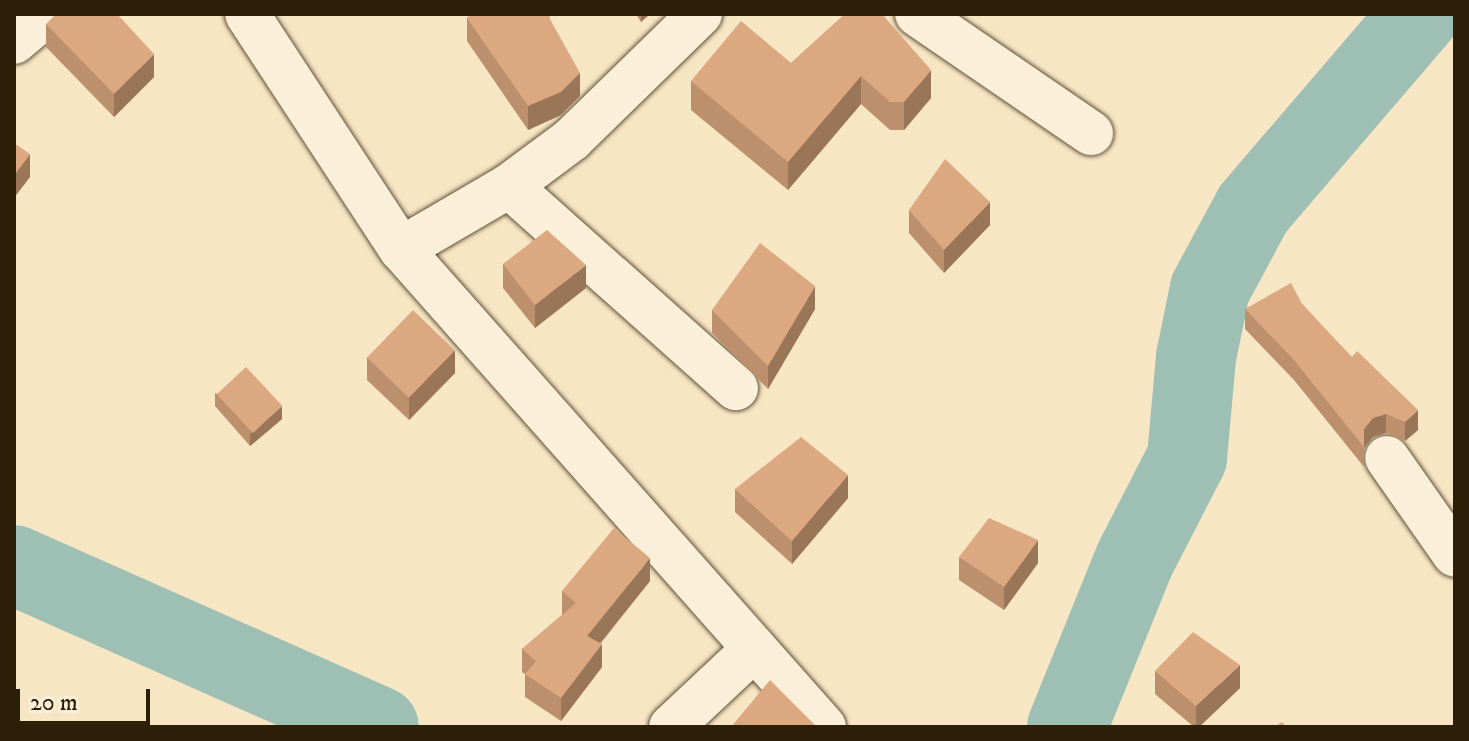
<!DOCTYPE html>
<style>
body{margin:0}
#map{position:relative;width:1469px;height:741px;overflow:hidden;background:#f7e6c4;font-family:"IM FELL DW Pica",serif}
div>[style]{position:absolute}
[style*='--x']{left:calc(var(--x)*1px);top:calc(var(--y)*1px);width:calc(var(--w)*1px);rotate:calc(var(--a)*1deg)}
.river>*{height:80px;margin:-40px;padding:0 40px;transform-origin:40px;border-radius:40px;background:#9dbfb4}
.roads{filter:drop-shadow(0 0 2px #605037) drop-shadow(0 0 2px #605037)}
.minor>*{height:44px;margin:-22px;padding:0 22px;transform-origin:22px;border-radius:22px;background:#faefd9}
.wall>*{inset:0;background:#bd906d}
.shaded-wall>*{inset:0;background:#9a7659}
.building>*{inset:0;background:#dca87f;transform-origin:0 0}
span{translate:-50% -50%;white-space:nowrap;text-align:center;line-height:1.15;-webkit-text-stroke:8px #faefd9;paint-order:stroke}
.frame{position:absolute;inset:0;border:16px solid #2d1e08;pointer-events:none}
.scale{position:absolute;left:16px;top:689px;width:134px;height:36px;box-sizing:border-box;border:4px solid #2d1e08;border-top:0;padding-left:10px;font-size:24px;line-height:28px;white-space:nowrap;color:#2d1e08;-webkit-text-stroke:6px #faefd9;paint-order:stroke}
</style>
<div id="map">
<div class="river">
<div style="--x:14;--y:565;--w:399;--a:23.9"></div>
<div style="--x:1067;--y:727;--w:181;--a:-68"></div>
<div style="--x:1135;--y:559;--w:114;--a:-62.8"></div>
<div style="--x:1187;--y:458;--w:101;--a:-84.9"></div>
<div style="--x:1196;--y:357;--w:69;--a:-78.4"></div>
<div style="--x:1210;--y:289;--w:91;--a:-61.7"></div>
<div style="--x:1253;--y:209;--w:257;--a:-49.4"></div>
</div>
<div class="roads">
<div class="minor">
<div style="--x:247;--y:14;--w:281;--a:56.8"></div>
<div style="--x:401;--y:249;--w:638;--a:48.49"></div>
<div style="--x:917;--y:14;--w:211;--a:34.4"></div>
<div style="--x:14;--y:42;--w:43;--a:-40.3"></div>
<div style="--x:509;--y:186;--w:304;--a:41.7"></div>
<div style="--x:401;--y:249;--w:125;--a:-30.3"></div>
<div style="--x:509;--y:186;--w:79;--a:-36.7"></div>
<div style="--x:572;--y:139;--w:179;--a:-44.3"></div>
<div style="--x:1387;--y:458;--w:118;--a:55"></div>
<div style="--x:671;--y:727;--w:111;--a:-43.2"></div>
</div>
</div>
<div class="wall">
<div style="clip-path:polygon(471px 14px,553px 14px,549px 17px,580px 96px,561px 115px,528px 130px,467px 41px,467px 18px)"></div>
<div style="clip-path:polygon(636px 14px,650px 14px,641px 22px)"></div>
<div style="clip-path:polygon(845px 14px,931px 98px,904px 130px,890px 130px,861px 104px,788px 190px,691px 110px,691px 81px,791px 63px)"></div>
<div style="clip-path:polygon(46px 24px,154px 77px,114px 117px,46px 47px)"></div>
<div style="clip-path:polygon(909px 210px,990px 225px,944px 273px,909px 233px)"></div>
<div style="clip-path:polygon(503px 264px,586px 288px,535px 328px,503px 288px)"></div>
<div style="clip-path:polygon(1302px 304px,1418px 430px,1405px 441px,1386px 433px,1373px 437px,1364px 448px,1364px 467px,1294px 380px,1245px 329px,1245px 309px)"></div>
<div style="clip-path:polygon(815px 309px,768px 389px,712px 333px,712px 310px)"></div>
<div style="clip-path:polygon(367px 357px,455px 373px,409px 420px,367px 380px)"></div>
<div style="clip-path:polygon(215px 393px,282px 419px,250px 446px,215px 406px)"></div>
<div style="clip-path:polygon(735px 489px,848px 498px,792px 564px,735px 512px)"></div>
<div style="clip-path:polygon(959px 557px,1038px 563px,1004px 610px,959px 580px)"></div>
<div style="clip-path:polygon(650px 581px,601px 643px,602px 667px,561px 721px,525px 697px,525px 674px,522px 672px,522px 649px,562px 615px,562px 591px)"></div>
<div style="clip-path:polygon(1155px 671px,1240px 688px,1199px 727px,1194px 727px,1155px 694px)"></div>
</div>
<div class="shaded-wall">
<div style="clip-path:polygon(641px 14px,650px 14px,641px 22px)"></div>
<div style="clip-path:polygon(154px 54px,154px 77px,114px 117px,114px 94px)"></div>
<div style="clip-path:polygon(931px 70px,931px 98px,904px 130px,904px 102px)"></div>
<div style="clip-path:polygon(580px 73px,580px 96px,561px 115px,528px 130px,528px 106px)"></div>
<div style="clip-path:polygon(861px 76px,861px 104px,788px 190px,788px 162px)"></div>
<div style="clip-path:polygon(30px 154px,30px 177px,14px 198px,14px 175px)"></div>
<div style="clip-path:polygon(990px 202px,990px 225px,944px 273px,944px 250px)"></div>
<div style="clip-path:polygon(586px 265px,586px 288px,535px 328px,535px 305px)"></div>
<div style="clip-path:polygon(815px 286px,815px 309px,768px 389px,768px 366px)"></div>
<div style="clip-path:polygon(455px 350px,455px 373px,409px 420px,409px 397px)"></div>
<div style="clip-path:polygon(282px 406px,282px 419px,250px 446px,250px 434px)"></div>
<div style="clip-path:polygon(1418px 410px,1418px 430px,1405px 441px,1405px 422px)"></div>
<div style="clip-path:polygon(1386px 414px,1386px 433px,1373px 437px,1364px 448px,1364px 429px,1373px 418px)"></div>
<div style="clip-path:polygon(848px 475px,848px 498px,792px 564px,792px 541px)"></div>
<div style="clip-path:polygon(1038px 540px,1038px 563px,1004px 610px,1004px 587px)"></div>
<div style="clip-path:polygon(650px 558px,650px 581px,587px 659px,587px 636px)"></div>
<div style="clip-path:polygon(602px 644px,602px 667px,561px 721px,561px 698px)"></div>
<div style="clip-path:polygon(1240px 665px,1240px 688px,1199px 727px,1196px 727px,1196px 706px)"></div>
</div>
<div class="building">
<div style="clip-path:polygon(56px 14px,117px 14px,154px 54px,114px 94px,46px 24px)"></div>
<div style="clip-path:polygon(471px 14px,547px 14px,580px 73px,561px 92px,528px 106px,467px 18px)"></div>
<div style="clip-path:polygon(845px 14px,882px 14px,931px 70px,904px 102px,890px 102px,861px 76px,788px 162px,691px 81px,741px 21px,791px 63px)"></div>
<div style="clip-path:polygon(14px 143px,30px 154px,14px 175px)"></div>
<div style="clip-path:polygon(945px 159px,990px 202px,944px 250px,909px 210px)"></div>
<div style="clip-path:polygon(547px 230px,586px 265px,535px 305px,503px 264px)"></div>
<div style="clip-path:polygon(760px 243px,815px 286px,768px 366px,712px 310px)"></div>
<div style="clip-path:polygon(1291px 283px,1302px 304px,1352px 357px,1357px 351px,1418px 410px,1405px 422px,1386px 414px,1373px 418px,1364px 429px,1364px 447px,1294px 360px,1245px 309px)"></div>
<div style="left:413px;top:310px;width:58px;height:66px;rotate:44deg"></div>
<div style="left:246px;top:367px;width:53px;height:40px;rotate:47deg"></div>
<div style="clip-path:polygon(801px 437px,848px 475px,792px 541px,735px 489px)"></div>
<div style="clip-path:polygon(989px 518px,1038px 540px,1004px 587px,959px 557px)"></div>
<div style="clip-path:polygon(614px 528px,650px 558px,587px 636px,602px 644px,561px 698px,525px 674px,536px 661px,522px 649px,576px 603px,562px 591px)"></div>
<div style="clip-path:polygon(1193px 632px,1240px 665px,1196px 706px,1155px 671px)"></div>
<div style="clip-path:polygon(770px 680px,817px 727px,731px 727px)"></div>
<div style="clip-path:polygon(1282px 722px,1286px 727px,1274px 727px)"></div>
</div>
<div class="frame"></div>
<div class="scale">20 m</div>
</div>
